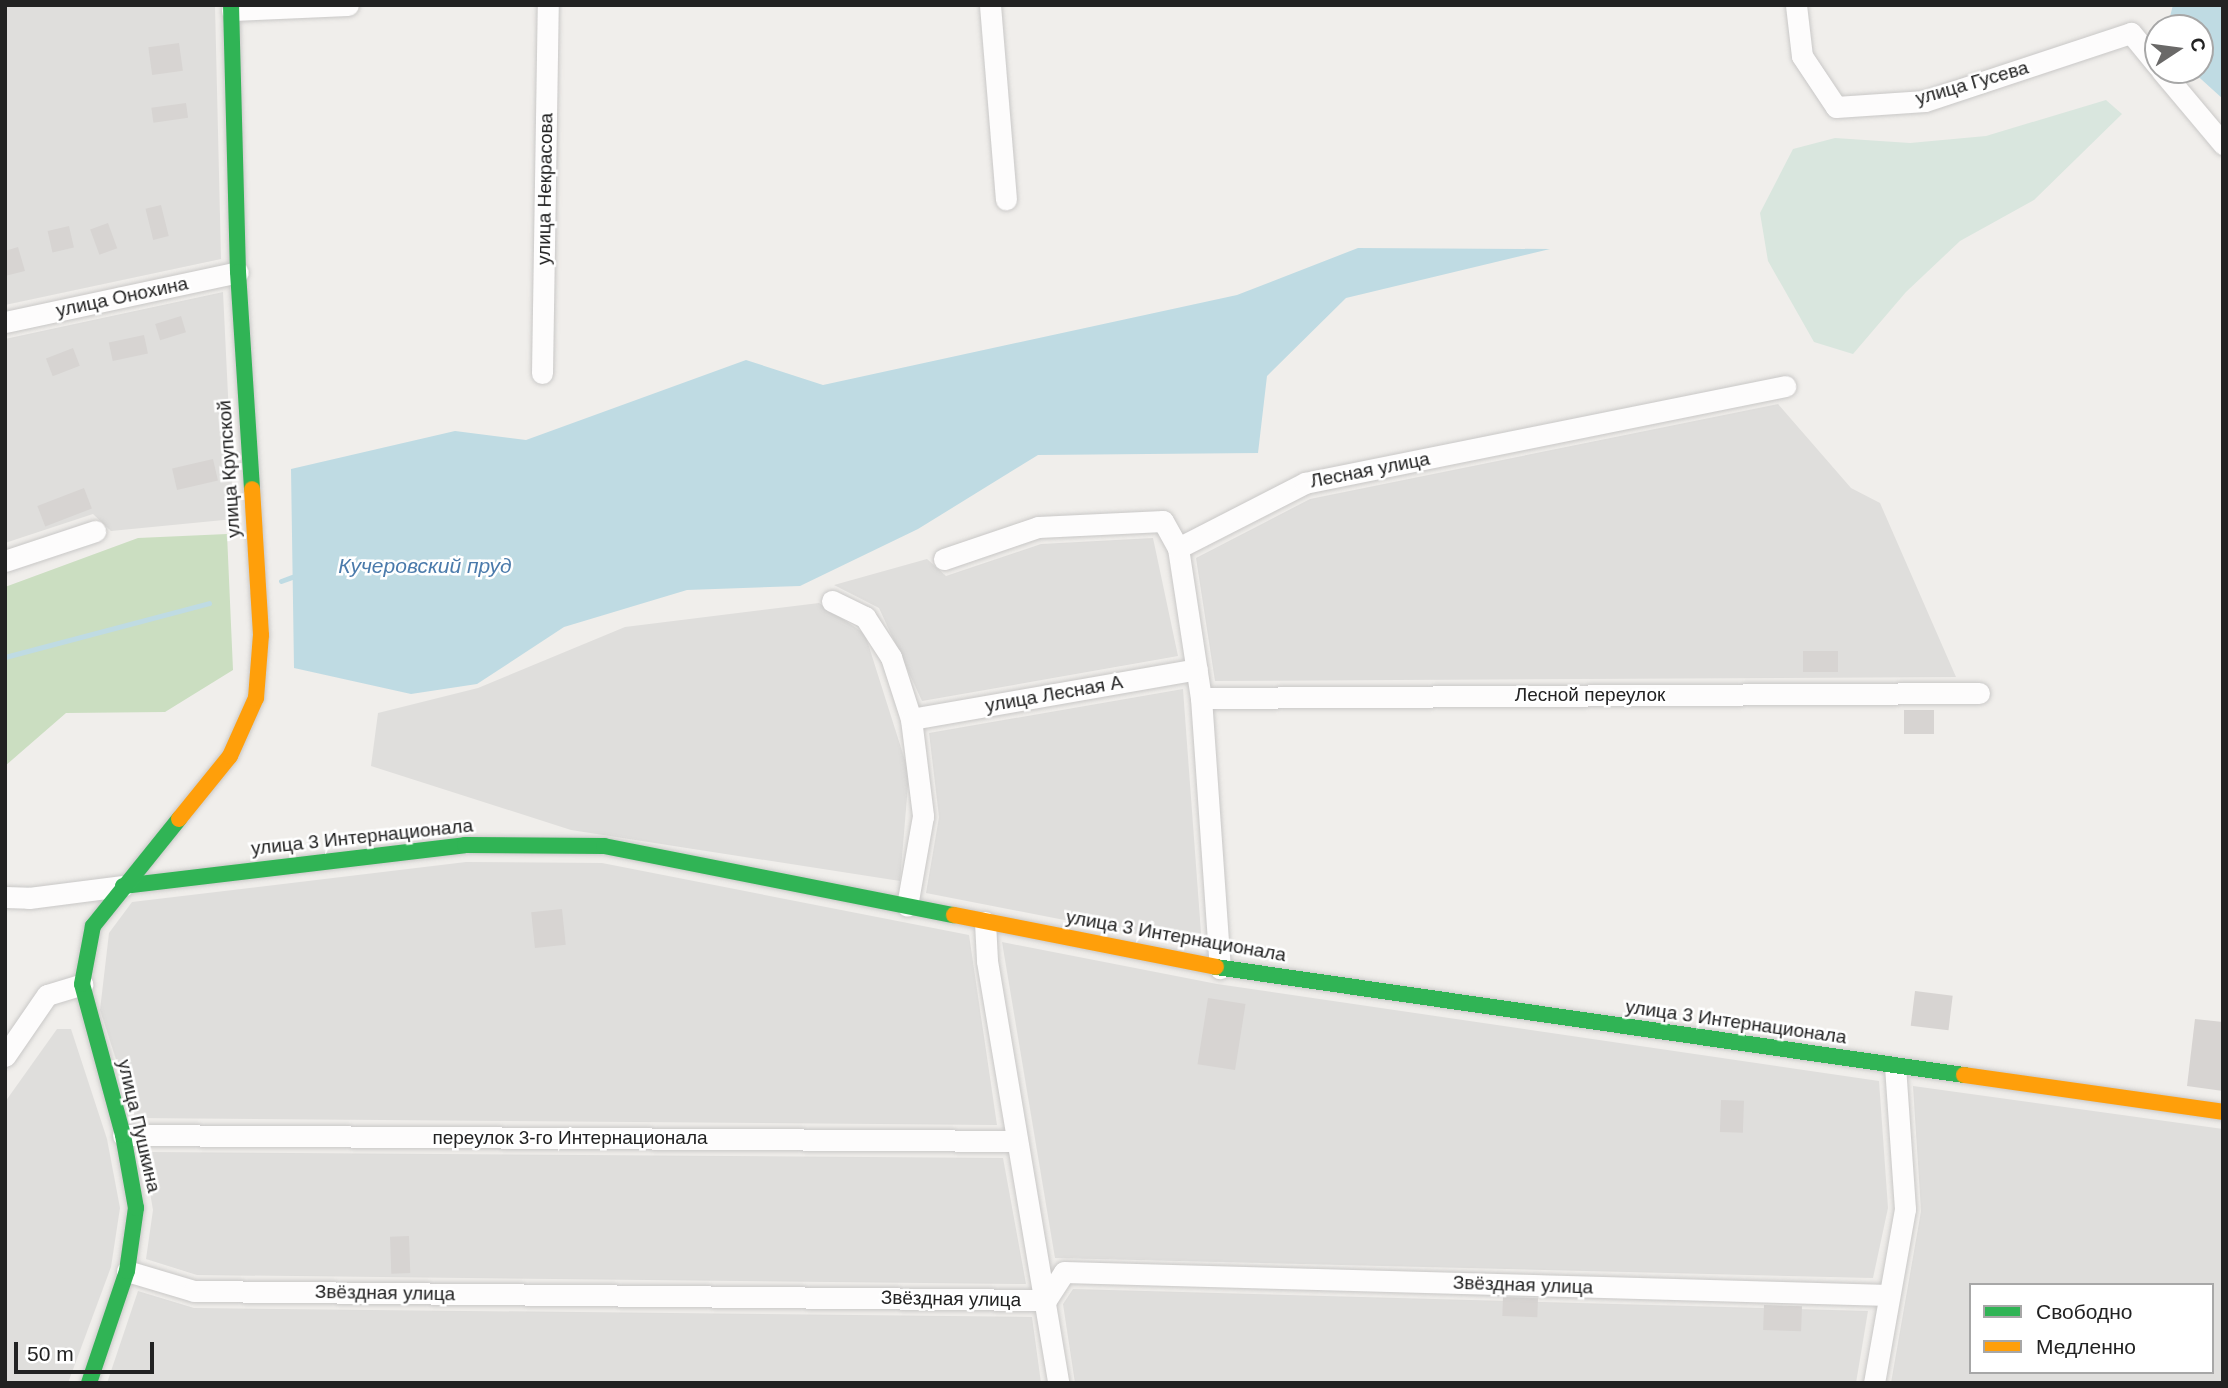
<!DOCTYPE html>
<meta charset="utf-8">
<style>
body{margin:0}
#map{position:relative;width:2228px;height:1388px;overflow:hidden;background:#f0eeeb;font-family:Arial,sans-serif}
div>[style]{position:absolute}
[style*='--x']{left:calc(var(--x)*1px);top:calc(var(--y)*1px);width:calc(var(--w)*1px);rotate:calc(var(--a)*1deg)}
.residential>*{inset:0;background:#dfdedc}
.forest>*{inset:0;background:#cbdec1}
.wetland>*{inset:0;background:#d9e6de}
.water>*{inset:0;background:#bfdbe3}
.stream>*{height:5px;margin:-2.5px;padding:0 2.5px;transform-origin:2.5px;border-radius:2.5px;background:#bfdbe3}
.building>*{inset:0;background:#d7d4d2;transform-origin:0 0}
.roads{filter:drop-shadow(0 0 2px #c9c8c7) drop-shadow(0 0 2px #c9c8c7)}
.street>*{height:21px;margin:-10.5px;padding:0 10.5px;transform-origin:10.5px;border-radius:10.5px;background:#fdfcfc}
.fast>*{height:16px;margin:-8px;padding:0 8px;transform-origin:8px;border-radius:8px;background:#30b455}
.slow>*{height:16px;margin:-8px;padding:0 8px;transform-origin:8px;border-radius:8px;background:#ff9f0a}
span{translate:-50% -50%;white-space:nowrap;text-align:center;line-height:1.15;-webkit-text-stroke:5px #fff;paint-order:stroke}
.street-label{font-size:19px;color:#222}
.water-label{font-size:21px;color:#4a7aab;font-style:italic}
.frame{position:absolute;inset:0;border:7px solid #222;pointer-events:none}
.legend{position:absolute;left:1969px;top:1283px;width:245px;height:91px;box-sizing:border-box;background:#fff;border:2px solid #a7a7a7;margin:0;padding:9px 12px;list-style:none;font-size:21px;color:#222}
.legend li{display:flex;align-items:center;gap:14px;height:35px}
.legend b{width:35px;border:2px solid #a7a7a7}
.north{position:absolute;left:2144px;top:14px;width:70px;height:70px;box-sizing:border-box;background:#fff;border:2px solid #a7a7a7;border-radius:50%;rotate:77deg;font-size:19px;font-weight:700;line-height:28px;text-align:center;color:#222}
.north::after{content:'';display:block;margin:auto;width:24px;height:32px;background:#6a6968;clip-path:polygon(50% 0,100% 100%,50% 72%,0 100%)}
.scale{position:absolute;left:14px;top:1342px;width:140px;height:32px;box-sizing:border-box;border:4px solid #222;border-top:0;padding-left:9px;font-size:21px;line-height:24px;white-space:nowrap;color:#222;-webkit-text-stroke:5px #fff;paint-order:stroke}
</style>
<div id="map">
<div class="residential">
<div style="clip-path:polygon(5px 5px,215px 5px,221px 259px,5px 305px)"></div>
<div style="clip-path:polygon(223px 292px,234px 519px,111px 531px,93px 514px,5px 543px,5px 339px)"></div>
<div style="clip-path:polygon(1778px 404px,1851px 488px,1880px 503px,1956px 677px,1215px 681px,1196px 558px,1310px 499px)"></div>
<div style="clip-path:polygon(1153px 538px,1178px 656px,922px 701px,879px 608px,834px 585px,927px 559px,946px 576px,1041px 544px)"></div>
<div style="clip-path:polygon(819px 603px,865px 634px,909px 773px,900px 881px,571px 830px,371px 766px,378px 713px,478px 688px,625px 627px)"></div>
<div style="clip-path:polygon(1183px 689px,1202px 947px,926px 893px,939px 817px,929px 733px)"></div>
<div style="clip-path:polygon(466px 862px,602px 863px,969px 935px,997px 1125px,135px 1118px,100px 1010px,109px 933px,132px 902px)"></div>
<div style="clip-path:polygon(1002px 942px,1217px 984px,1879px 1081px,1888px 1208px,1873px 1278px,1055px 1258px)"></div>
<div style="clip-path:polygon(57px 1029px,71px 1029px,107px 1139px,120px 1208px,111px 1267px,68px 1383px,5px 1383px,5px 1102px)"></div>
<div style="clip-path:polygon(evenodd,1913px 1086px,2223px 1129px,2223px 1383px,1891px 1383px,1921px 1211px,1913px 1086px,1971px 1285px,2212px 1285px,2212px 1372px,1971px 1372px,1971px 1285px)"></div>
<div style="clip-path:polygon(143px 1152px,1003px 1158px,1026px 1284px,197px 1275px,146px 1259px,153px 1210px)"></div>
<div style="clip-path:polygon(1073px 1289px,1868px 1311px,1856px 1383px,1075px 1383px,1063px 1304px)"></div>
<div style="clip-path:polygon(138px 1291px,194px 1308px,1032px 1317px,1041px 1383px,107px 1383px)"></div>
</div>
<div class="forest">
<div style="clip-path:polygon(227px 534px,233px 670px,165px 712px,66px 713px,5px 766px,5px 587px,138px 538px)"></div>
</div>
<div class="wetland">
<div style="clip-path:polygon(2106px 100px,2122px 114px,2034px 200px,1960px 241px,1906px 292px,1853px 354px,1814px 342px,1768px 261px,1760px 213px,1793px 149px,1835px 138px,1910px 143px,1986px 136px)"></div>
</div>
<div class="water">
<div style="clip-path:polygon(2173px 5px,2223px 5px,2223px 99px,2191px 70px,2200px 70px,2200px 28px,2167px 28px)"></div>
<div style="clip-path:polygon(1358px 248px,1550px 249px,1346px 298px,1267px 376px,1258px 453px,1038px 455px,918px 529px,800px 586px,687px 590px,564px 627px,477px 684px,411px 694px,294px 668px,291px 469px,455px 431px,526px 440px,746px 360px,823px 385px,1237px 295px)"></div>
</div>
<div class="stream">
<div style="--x:281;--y:581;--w:12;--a:-20"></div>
<div style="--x:5;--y:657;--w:211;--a:-14.8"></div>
</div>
<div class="building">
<div style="left:179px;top:43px;width:28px;height:31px;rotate:82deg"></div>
<div style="left:186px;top:103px;width:15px;height:35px;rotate:82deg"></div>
<div style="left:161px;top:205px;width:32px;height:16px;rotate:76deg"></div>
<div style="left:108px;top:223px;width:27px;height:19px;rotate:70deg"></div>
<div style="left:69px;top:226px;width:22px;height:22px;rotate:77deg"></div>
<div style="clip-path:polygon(18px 247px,25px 271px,5px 276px,5px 251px)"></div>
<div style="left:181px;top:316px;width:17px;height:27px;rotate:73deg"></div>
<div style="left:144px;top:335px;width:19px;height:36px;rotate:78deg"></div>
<div style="left:73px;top:348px;width:19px;height:29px;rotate:69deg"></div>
<div style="left:213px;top:459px;width:22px;height:42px;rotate:77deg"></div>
<div style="left:84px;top:488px;width:22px;height:50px;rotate:69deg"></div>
<div style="left:1838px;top:651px;width:21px;height:35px;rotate:90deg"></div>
<div style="left:1934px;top:710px;width:24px;height:30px;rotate:90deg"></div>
<div style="left:562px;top:909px;width:36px;height:31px;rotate:84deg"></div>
<div style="left:1915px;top:991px;width:38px;height:35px;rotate:7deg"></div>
<div style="left:1208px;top:998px;width:38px;height:67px;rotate:9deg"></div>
<div style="clip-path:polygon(2195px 1019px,2223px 1022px,2223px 1091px,2187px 1086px)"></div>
<div style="left:1721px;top:1100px;width:23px;height:32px;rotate:2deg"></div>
<div style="left:409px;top:1236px;width:37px;height:19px;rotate:88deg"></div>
<div style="left:1503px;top:1297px;width:35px;height:19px;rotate:2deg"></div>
<div style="left:1764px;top:1305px;width:38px;height:25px;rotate:2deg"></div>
</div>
<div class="roads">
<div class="street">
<div style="--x:990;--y:5;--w:195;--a:85.3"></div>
<div style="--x:1796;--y:5;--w:51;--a:83.3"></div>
<div style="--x:1802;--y:56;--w:61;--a:56.3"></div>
<div style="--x:1836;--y:107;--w:89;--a:-3.9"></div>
<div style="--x:1925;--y:101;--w:217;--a:-18.3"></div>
<div style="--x:2131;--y:33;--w:43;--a:50.7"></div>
<div style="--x:232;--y:10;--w:116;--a:-2.5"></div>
<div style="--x:2161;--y:70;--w:97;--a:50"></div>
<div style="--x:5;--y:322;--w:238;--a:-12.1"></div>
<div style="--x:542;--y:373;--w:368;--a:-89.1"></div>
<div style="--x:1178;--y:548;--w:152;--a:81.3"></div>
<div style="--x:1201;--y:698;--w:271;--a:86"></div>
<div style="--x:944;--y:559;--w:99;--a:-18.8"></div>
<div style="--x:1038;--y:527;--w:125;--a:-2.7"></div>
<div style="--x:1163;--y:521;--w:31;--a:61"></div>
<div style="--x:1178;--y:548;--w:143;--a:-27.1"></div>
<div style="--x:1305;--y:483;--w:490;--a:-11.4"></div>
<div style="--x:5;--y:561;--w:95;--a:-18.4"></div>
<div style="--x:832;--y:601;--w:37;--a:26"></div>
<div style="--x:865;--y:617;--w:48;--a:57"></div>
<div style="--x:891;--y:657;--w:65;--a:72.1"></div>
<div style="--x:911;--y:719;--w:98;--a:82.9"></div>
<div style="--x:923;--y:816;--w:91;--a:100.1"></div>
<div style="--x:1201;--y:698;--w:778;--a:-0.37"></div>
<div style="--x:911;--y:719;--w:290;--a:-9.9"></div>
<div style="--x:5;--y:897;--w:24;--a:2"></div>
<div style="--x:29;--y:898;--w:95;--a:-7.3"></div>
<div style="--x:985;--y:922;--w:39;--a:87"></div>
<div style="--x:987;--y:961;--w:428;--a:80.4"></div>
<div style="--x:5;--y:1056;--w:74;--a:-55.5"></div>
<div style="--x:47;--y:995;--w:37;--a:-17"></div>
<div style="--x:123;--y:1135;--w:894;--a:0.38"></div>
<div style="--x:127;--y:1271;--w:70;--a:16.6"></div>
<div style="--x:194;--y:1291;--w:852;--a:0.61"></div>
<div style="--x:1046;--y:1300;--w:33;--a:-57"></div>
<div style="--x:1064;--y:1272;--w:825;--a:1.6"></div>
<div style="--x:1874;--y:1383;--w:177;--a:-79.9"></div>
<div style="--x:1905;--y:1209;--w:142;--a:-94"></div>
</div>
<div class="fast">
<div style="--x:231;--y:5;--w:267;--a:88.5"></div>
<div style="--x:238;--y:272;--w:217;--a:86.3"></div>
<div style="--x:123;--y:886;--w:344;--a:-6.8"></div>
<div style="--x:465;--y:845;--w:139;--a:0.4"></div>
<div style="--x:604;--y:846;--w:357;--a:11.2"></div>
<div style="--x:1216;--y:967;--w:756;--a:8.22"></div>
<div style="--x:89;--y:1383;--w:118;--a:-71.3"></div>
<div style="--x:127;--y:1271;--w:64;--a:-81.9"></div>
<div style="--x:136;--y:1208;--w:74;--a:-100.1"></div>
<div style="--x:123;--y:1135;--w:156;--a:-105.2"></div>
<div style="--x:82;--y:984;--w:59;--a:-79.3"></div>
<div style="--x:93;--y:926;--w:137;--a:-51.2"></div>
</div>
<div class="slow">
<div style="--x:179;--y:819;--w:81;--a:-51"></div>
<div style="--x:230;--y:756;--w:64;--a:-65.9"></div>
<div style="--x:256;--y:698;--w:63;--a:-85.5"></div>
<div style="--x:261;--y:635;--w:146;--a:-93.5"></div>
<div style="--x:954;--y:915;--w:267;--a:11.2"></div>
<div style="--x:1964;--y:1075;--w:262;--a:8.1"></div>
</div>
</div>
<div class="street-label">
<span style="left:1972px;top:83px;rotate:-16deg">улица Гусева</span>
<span style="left:545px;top:189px;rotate:-89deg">улица Некрасова</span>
<span style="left:122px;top:297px;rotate:-12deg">улица Онохина</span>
<span style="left:229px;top:469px;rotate:-94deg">улица Крупской</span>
<span style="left:1370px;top:470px;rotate:-11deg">Лесная улица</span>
<span style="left:1054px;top:694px;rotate:-10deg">улица Лесная А</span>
<span style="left:1590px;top:695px">Лесной переулок</span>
<span style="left:362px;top:837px;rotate:-6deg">улица 3 Интернационала</span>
<span style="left:1176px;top:936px;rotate:10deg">улица 3 Интернационала</span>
<span style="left:1736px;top:1022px;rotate:8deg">улица 3 Интернационала</span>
<span style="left:139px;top:1126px;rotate:77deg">улица Пушкина</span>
<span style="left:570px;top:1138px">переулок 3-го Интернационала</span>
<span style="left:1523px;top:1285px;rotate:2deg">Звёздная улица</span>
<span style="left:385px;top:1293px;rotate:1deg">Звёздная улица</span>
<span style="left:951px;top:1299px;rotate:1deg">Звёздная улица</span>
</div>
<div class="water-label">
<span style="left:425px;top:566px">Кучеровский пруд</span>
</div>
<div class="frame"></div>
<ul class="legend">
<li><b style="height:9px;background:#30b455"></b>Свободно</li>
<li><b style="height:9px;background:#ff9f0a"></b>Медленно</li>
</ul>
<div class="north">С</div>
<div class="scale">50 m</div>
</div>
